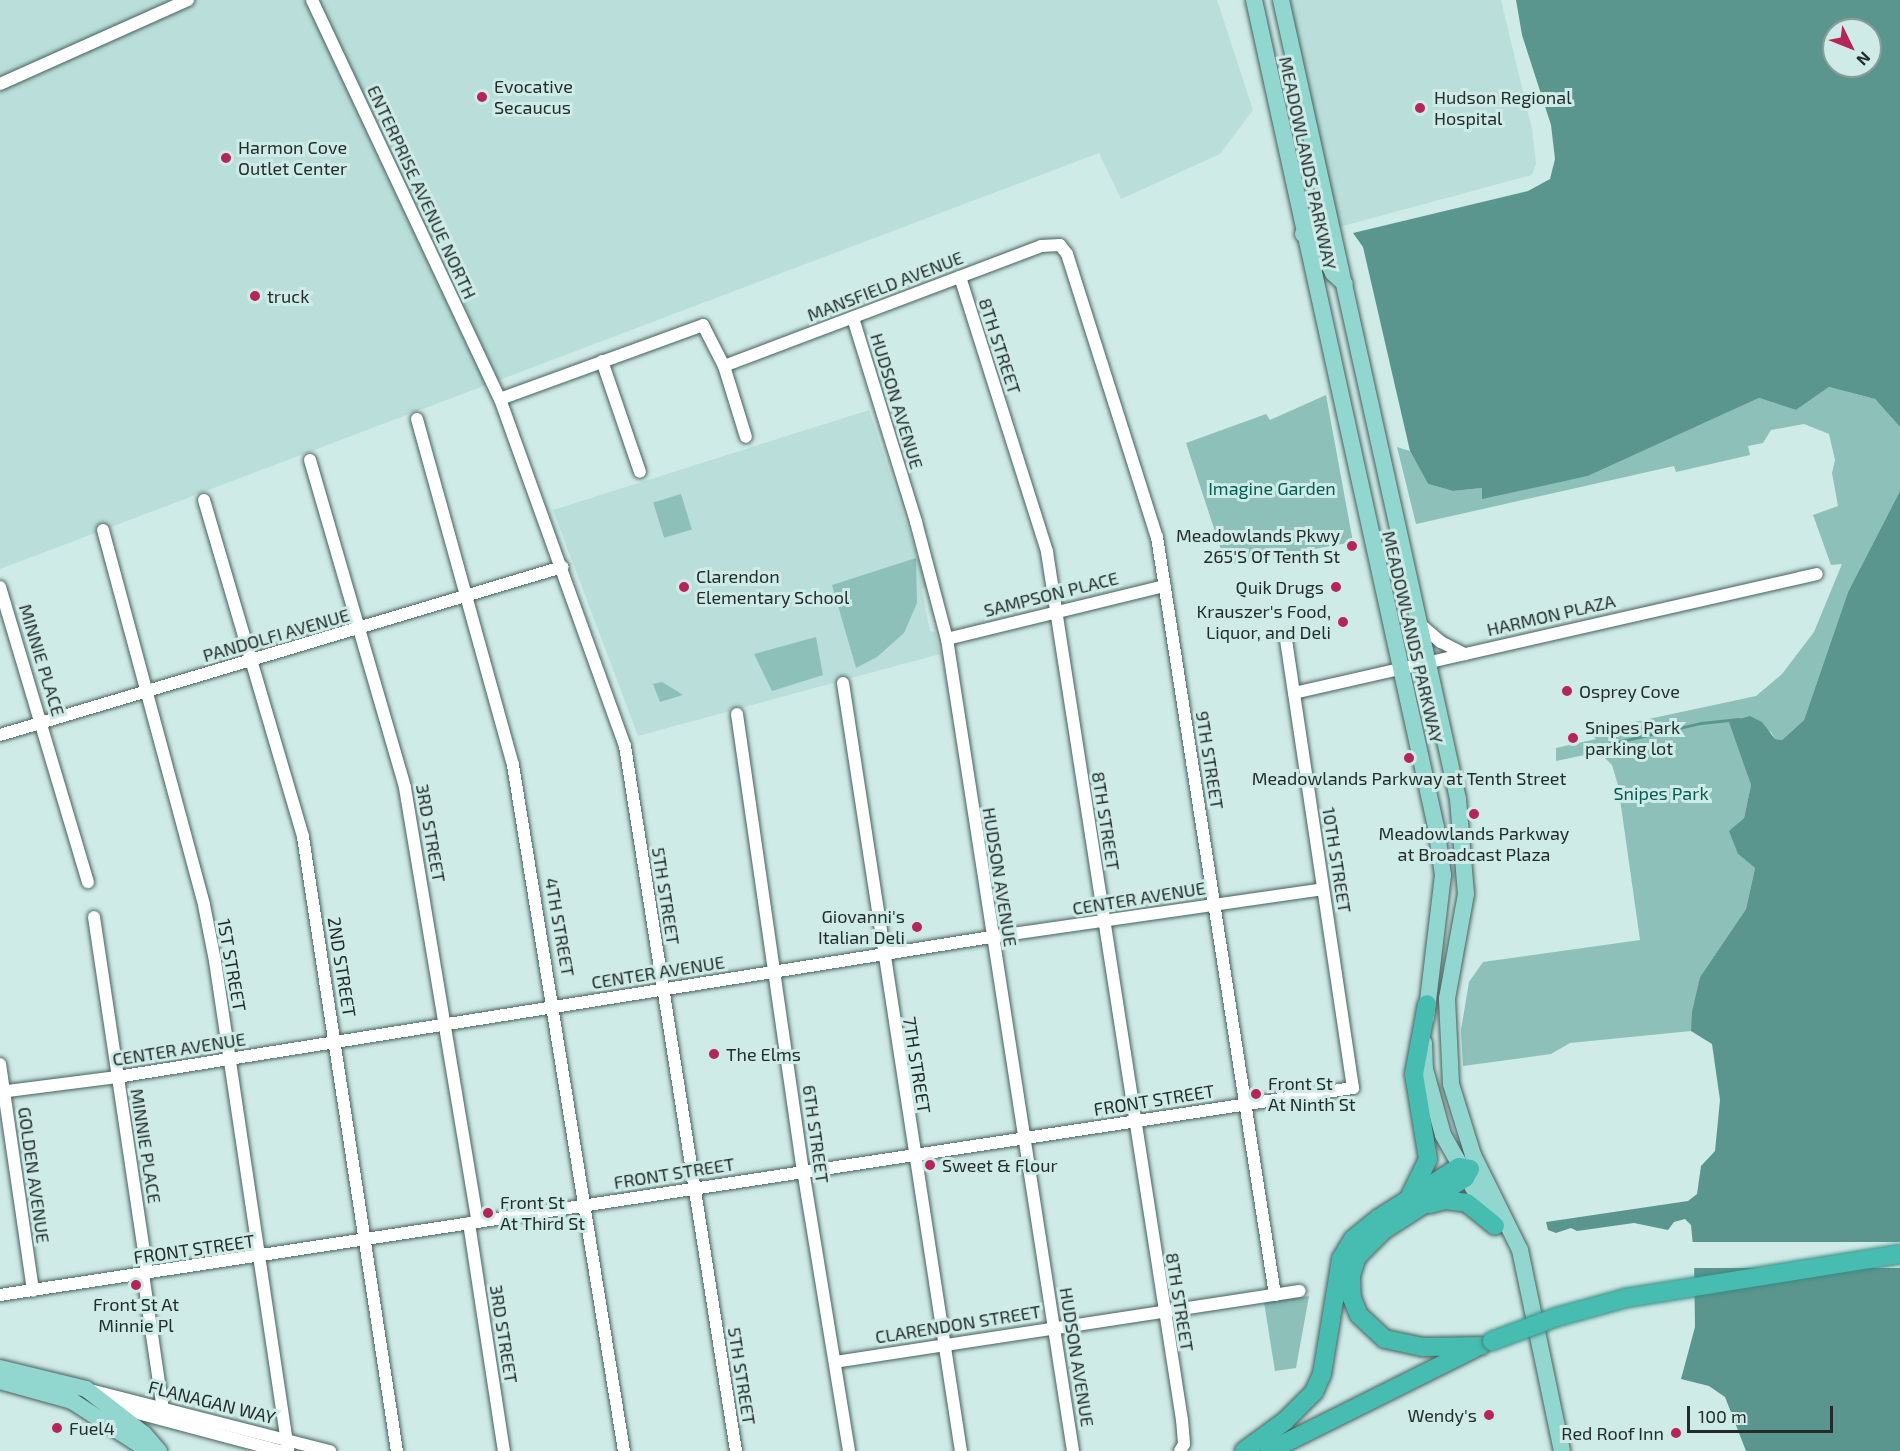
<!DOCTYPE html>
<style>
body{margin:0}
#map{position:relative;width:1900px;height:1451px;overflow:hidden;background:#cfebe7;font-family:"Exo 2",sans-serif}
div>[style]{position:absolute}
[style*='--x']{left:calc(var(--x)*1px);top:calc(var(--y)*1px);width:calc(var(--w)*1px);rotate:calc(var(--a)*1deg)}
.built>*{inset:0;background:#badfda}
.green>*{inset:0;background:#8cc0b9;transform-origin:0 0}
.water>*{inset:0;background:#5b968e}
.pier>*{inset:0;background:#cfebe7;transform-origin:0 0}
.stream>*{height:3px;margin:-1.5px;padding:0 1.5px;transform-origin:1.5px;border-radius:1.5px;background:#5b968e}
.roads{filter:drop-shadow(0 0 2px #48605d) drop-shadow(0 0 2px #48605d)}
.minor>*{height:12px;margin:-6px;padding:0 6px;transform-origin:6px;border-radius:6px;background:#fff}
.major>*{height:16px;margin:-8px;padding:0 8px;transform-origin:8px;border-radius:8px;background:#91d7d0}
.highway>*{height:18px;margin:-9px;padding:0 9px;transform-origin:9px;border-radius:9px;background:#47bcb0}
.bridges{filter:drop-shadow(0 0 2px #3a8a81) drop-shadow(0 0 2px #3a8a81)}
.highway-bridge>*{height:18px;margin:-9px;padding:0 9px;transform-origin:9px;border-radius:9px;background:#47bcb0}
.dots>*{width:16px;height:16px;translate:-50% -50%;box-sizing:border-box;border:3px solid #cfebe7;border-radius:50%}
span{translate:-50% -50%;white-space:nowrap;text-align:center;line-height:1.15;-webkit-text-stroke:6px #cfebe7;paint-order:stroke}
.poi-label{font-size:18px;color:#222d2b}
.left{translate:0 -50%;text-align:left}
.right{translate:-100% -50%;text-align:right}
.street-label{font-size:18px;color:#222d2b}
.park-label{font-size:18px;color:#035c54}
.north{position:absolute;left:1822px;top:18px;width:60px;height:60px;box-sizing:border-box;background:#cfebe7;border:2px solid #8a9f9c;border-radius:50%;rotate:133deg;font-size:16px;font-weight:700;line-height:24px;text-align:center;color:#222d2b}
.north::after{content:'';display:block;margin:auto;width:21px;height:27px;background:#b42558;clip-path:polygon(50% 0,100% 100%,50% 72%,0 100%)}
.scale{position:absolute;left:1687px;top:1406px;width:146px;height:27px;box-sizing:border-box;border:3px solid #222d2b;border-top:0;padding-left:8px;font-size:18px;line-height:21px;white-space:nowrap;color:#222d2b;-webkit-text-stroke:4px #cfebe7;paint-order:stroke}
</style>
<div id="map">
<div class="built">
<div style="clip-path:polygon(0 0,1217px 0,1253px 110px,1220px 154px,1121px 199px,1099px 153px,0 569px)"></div>
<div style="clip-path:polygon(1288px 0,1501px 0,1532px 129px,1536px 163px,1532px 175px,1339px 227px)"></div>
<div style="clip-path:polygon(869px 410px,927px 586px,922px 589px,930px 631px,935px 632px,940px 654px,638px 736px,553px 510px)"></div>
</div>
<div class="green">
<div style="clip-path:polygon(1829px 387px,1875px 399px,1900px 427px,1900px 491px,1848px 592px,1804px 720px,1782px 740px,1775px 739px,1771px 732px,1730px 722px,1751px 785px,1744px 818px,1738px 823px,1738px 854px,1755px 868px,1746px 909px,1700px 977px,1691px 1031px,1570px 1043px,1551px 1054px,1463px 1066px,1461px 1030px,1469px 982px,1483px 962px,1640px 940px,1618px 785px,1612px 765px,1599px 752px,1556px 761px,1556px 748px,1596px 739px,1588px 732px,1756px 696px,1782px 674px,1814px 632px,1842px 564px,1831px 565px,1813px 515px,1838px 506px,1832px 473px,1835px 460px,1829px 434px,1804px 424px,1771px 430px,1763px 443px,1748px 446px,1750px 455px,1676px 472px,1674px 466px,1416px 524px,1397px 447px,1410px 451px,1428px 484px,1453px 491px,1482px 488px,1482px 498px,1588px 476px,1759px 398px,1796px 410px)"></div>
<div style="clip-path:polygon(1326px 395px,1353px 542px,1226px 565px,1186px 443px,1266px 414px,1270px 420px)"></div>
<div style="left:681px;top:494px;width:37px;height:29px;rotate:73deg"></div>
<div style="clip-path:polygon(916px 558px,917px 603px,904px 633px,877px 657px,856px 668px,832px 585px)"></div>
<div style="clip-path:polygon(816px 637px,823px 675px,772px 691px,754px 654px)"></div>
<div style="clip-path:polygon(662px 682px,664px 683px,683px 695px,660px 702px,653px 684px)"></div>
<div style="clip-path:polygon(1309px 1296px,1296px 1368px,1275px 1371px,1264px 1302px)"></div>
</div>
<div class="water">
<div style="clip-path:polygon(evenodd,1516px 0,1900px 0,1900px 427px,1875px 399px,1829px 387px,1796px 410px,1759px 398px,1588px 476px,1482px 499px,1482px 488px,1453px 491px,1428px 484px,1410px 451px,1363px 247px,1353px 233px,1528px 191px,1550px 179px,1555px 159px,1551px 125px,1522px 35px,1516px 0,1834px 30px,1870px 30px,1870px 66px,1834px 66px,1834px 30px)"></div>
<div style="clip-path:polygon(1900px 491px,1900px 1451px,1746px 1451px,1725px 1397px,1709px 1386px,1681px 1379px,1695px 1327px,1694px 1257px,1691px 1225px,1685px 1219px,1674px 1222px,1668px 1230px,1634px 1223px,1577px 1231px,1571px 1228px,1556px 1233px,1548px 1230px,1546px 1222px,1688px 1201px,1697px 1194px,1701px 1166px,1715px 1151px,1720px 1100px,1712px 1044px,1691px 1031px,1692px 1012px,1700px 977px,1746px 909px,1755px 868px,1738px 854px,1729px 831px,1744px 818px,1751px 785px,1729px 722px,1750px 716px,1762px 722px,1775px 739px,1782px 740px,1804px 720px,1848px 592px)"></div>
</div>
<div class="pier">
<div style="left:1900px;top:1242px;width:26px;height:211px;rotate:90deg"></div>
</div>
<div class="stream">
<div style="--x:1595;--y:747;--w:109;--a:-12.8"></div>
<div style="--x:1701;--y:723;--w:38;--a:-6"></div>
</div>
<div class="roads">
<div class="minor">
<div style="--x:312;--y:0;--w:441;--a:64.8"></div>
<div style="--x:500;--y:399;--w:369;--a:70.2"></div>
<div style="--x:625;--y:746;--w:714;--a:81.05"></div>
<div style="--x:0;--y:84;--w:206;--a:-24.1"></div>
<div style="--x:960;--y:277;--w:288;--a:72.4"></div>
<div style="--x:1047;--y:552;--w:878;--a:81.16"></div>
<div style="--x:1182;--y:1420;--w:24;--a:85"></div>
<div style="--x:1184;--y:1444;--w:8;--a:120"></div>
<div style="--x:853;--y:318;--w:214;--a:72.8"></div>
<div style="--x:916;--y:522;--w:121;--a:75.2"></div>
<div style="--x:947;--y:639;--w:822;--a:81.18"></div>
<div style="--x:602;--y:361;--w:117;--a:71.1"></div>
<div style="--x:724;--y:366;--w:339;--a:-20.7"></div>
<div style="--x:1041;--y:246;--w:19;--a:-3"></div>
<div style="--x:1060;--y:245;--w:11;--a:52"></div>
<div style="--x:1067;--y:254;--w:297;--a:72.4"></div>
<div style="--x:1157;--y:537;--w:767;--a:81.15"></div>
<div style="--x:500;--y:399;--w:216;--a:-20"></div>
<div style="--x:703;--y:325;--w:46;--a:62.9"></div>
<div style="--x:724;--y:366;--w:74;--a:72.8"></div>
<div style="--x:417;--y:419;--w:359;--a:74.5"></div>
<div style="--x:513;--y:765;--w:695;--a:80.81"></div>
<div style="--x:310;--y:460;--w:341;--a:73.8"></div>
<div style="--x:405;--y:788;--w:440;--a:80.5"></div>
<div style="--x:204;--y:500;--w:351;--a:73.6"></div>
<div style="--x:303;--y:837;--w:621;--a:81.3"></div>
<div style="--x:103;--y:530;--w:388;--a:74.9"></div>
<div style="--x:204;--y:905;--w:57;--a:78.9"></div>
<div style="--x:215;--y:961;--w:495;--a:81.5"></div>
<div style="--x:0;--y:587;--w:308;--a:73.4"></div>
<div style="--x:1420;--y:624;--w:28;--a:41"></div>
<div style="--x:1441;--y:642;--w:27;--a:27"></div>
<div style="--x:947;--y:639;--w:224;--a:-13.7"></div>
<div style="--x:843;--y:683;--w:777;--a:81.27"></div>
<div style="--x:1294;--y:693;--w:536;--a:-12.82"></div>
<div style="--x:737;--y:714;--w:461;--a:81.8"></div>
<div style="--x:803;--y:1170;--w:285;--a:80.7"></div>
<div style="--x:0;--y:735;--w:587;--a:-16.64"></div>
<div style="--x:94;--y:917;--w:360;--a:81.5"></div>
<div style="--x:0;--y:1064;--w:229;--a:81.7"></div>
<div style="--x:0;--y:1092;--w:118;--a:-7.3"></div>
<div style="--x:117;--y:1077;--w:885;--a:-9.1"></div>
<div style="--x:991;--y:937;--w:335;--a:-8.2"></div>
<div style="--x:469;--y:1223;--w:231;--a:81.3"></div>
<div style="--x:143;--y:1274;--w:136;--a:81.6"></div>
<div style="--x:163;--y:1409;--w:7;--a:146"></div>
<div style="--x:0;--y:1295;--w:1369;--a:-8.7"></div>
<div style="--x:1353;--y:1088;--w:455;--a:-98.5"></div>
<div style="--x:835;--y:1362;--w:470;--a:-8.7"></div>
<div style="--x:90;--y:1390;--w:248;--a:14.3"></div>
<div style="--x:115;--y:1407;--w:171;--a:14.9"></div>
</div>
<div class="major">
<div style="--x:1254;--y:0;--w:847;--a:77.59"></div>
<div style="--x:1436;--y:827;--w:49;--a:81.7"></div>
<div style="--x:1443;--y:875;--w:144;--a:96.8"></div>
<div style="--x:1281;--y:0;--w:818;--a:77.51"></div>
<div style="--x:1458;--y:799;--w:95;--a:85.2"></div>
<div style="--x:1466;--y:894;--w:107;--a:100.3"></div>
<div style="--x:1447;--y:999;--w:85;--a:87.3"></div>
<div style="--x:1451;--y:1084;--w:74;--a:72.8"></div>
<div style="--x:1473;--y:1155;--w:106;--a:63.7"></div>
<div style="--x:1520;--y:1250;--w:205;--a:78.2"></div>
<div style="--x:1303;--y:234;--w:15;--a:23"></div>
<div style="--x:1317;--y:240;--w:37;--a:64"></div>
<div style="--x:1333;--y:273;--w:16;--a:43"></div>
<div style="--x:1424;--y:1043;--w:26;--a:88"></div>
<div style="--x:1425;--y:1069;--w:68;--a:74.7"></div>
<div style="--x:1443;--y:1135;--w:99;--a:60.3"></div>
<div style="--x:0;--y:1368;--w:89;--a:13.7"></div>
<div style="--x:86;--y:1389;--w:73;--a:37.8"></div>
<div style="--x:144;--y:1434;--w:23;--a:49"></div>
<div style="--x:0;--y:1381;--w:75;--a:15.5"></div>
<div style="--x:72;--y:1401;--w:92;--a:33"></div>
</div>
<div class="highway">
<div style="--x:1411;--y:1194;--w:39;--a:-64"></div>
<div style="--x:1428;--y:1159;--w:86;--a:-99.4"></div>
<div style="--x:1414;--y:1074;--w:71;--a:-79.5"></div>
<div style="--x:1430;--y:1204;--w:16;--a:-14"></div>
<div style="--x:1446;--y:1200;--w:21;--a:8"></div>
<div style="--x:1467;--y:1203;--w:36;--a:39"></div>
<div style="--x:1244;--y:1451;--w:51;--a:-36.2"></div>
<div style="--x:1285;--y:1421;--w:41;--a:-45"></div>
<div style="--x:1314;--y:1392;--w:20;--a:-66"></div>
<div style="--x:1322;--y:1374;--w:117;--a:-80.6"></div>
<div style="--x:1341;--y:1259;--w:23;--a:-59"></div>
<div style="--x:1353;--y:1239;--w:33;--a:-39"></div>
<div style="--x:1379;--y:1218;--w:95;--a:-32.5"></div>
<div style="--x:1459;--y:1167;--w:11;--a:10"></div>
<div style="--x:1470;--y:1169;--w:10;--a:119"></div>
<div style="--x:1465;--y:1178;--w:96;--a:147.3"></div>
<div style="--x:1384;--y:1230;--w:38;--a:135"></div>
<div style="--x:1357;--y:1257;--w:19;--a:108"></div>
<div style="--x:1351;--y:1275;--w:23;--a:88"></div>
<div style="--x:1352;--y:1298;--w:18;--a:68"></div>
<div style="--x:1359;--y:1315;--w:35;--a:43"></div>
<div style="--x:1385;--y:1339;--w:39;--a:12"></div>
<div style="--x:1423;--y:1347;--w:58;--a:-1"></div>
<div style="--x:1269;--y:1451;--w:229;--a:-26.5"></div>
</div>
</div>
<div class="bridges">
<div class="highway-bridge">
<div style="--x:1492;--y:1341;--w:69;--a:-20.3"></div>
<div style="--x:1557;--y:1317;--w:72;--a:-15.4"></div>
<div style="--x:1626;--y:1298;--w:278;--a:-9.1"></div>
</div>
</div>
<div class="dots">
<div style="left:482px;top:97px;background:#b42558"></div>
<div style="left:1420px;top:108px;background:#b42558"></div>
<div style="left:226px;top:158px;background:#b42558"></div>
<div style="left:255px;top:296px;background:#b42558"></div>
<div style="left:1352px;top:546px;background:#b42558"></div>
<div style="left:684px;top:587px;background:#b42558"></div>
<div style="left:1336px;top:587px;background:#b42558"></div>
<div style="left:1343px;top:622px;background:#b42558"></div>
<div style="left:1567px;top:691px;background:#b42558"></div>
<div style="left:1573px;top:738px;background:#b42558"></div>
<div style="left:1409px;top:758px;background:#b42558"></div>
<div style="left:1474px;top:814px;background:#b42558"></div>
<div style="left:917px;top:927px;background:#b42558"></div>
<div style="left:714px;top:1054px;background:#b42558"></div>
<div style="left:1256px;top:1094px;background:#b42558"></div>
<div style="left:930px;top:1165px;background:#b42558"></div>
<div style="left:488px;top:1213px;background:#b42558"></div>
<div style="left:136px;top:1285px;background:#b42558"></div>
<div style="left:1489px;top:1415px;background:#b42558"></div>
<div style="left:57px;top:1428px;background:#b42558"></div>
<div style="left:1676px;top:1433px;background:#b42558"></div>
</div>
<div class="poi-label">
<span class="left" style="left:494px;top:97px">Evocative<br>Secaucus</span>
<span class="left" style="left:1434px;top:108px">Hudson Regional<br>Hospital</span>
<span class="left" style="left:238px;top:158px">Harmon Cove<br>Outlet Center</span>
<span class="left" style="left:267px;top:296px">truck</span>
<span class="right" style="left:1340px;top:546px">Meadowlands Pkwy<br>265'S Of Tenth St</span>
<span class="left" style="left:696px;top:587px">Clarendon<br>Elementary School</span>
<span class="right" style="left:1324px;top:587px">Quik Drugs</span>
<span class="right" style="left:1331px;top:622px">Krauszer's Food,<br>Liquor, and Deli</span>
<span class="left" style="left:1579px;top:691px">Osprey Cove</span>
<span class="left" style="left:1585px;top:738px">Snipes Park<br>parking lot</span>
<span style="left:1409px;top:778px">Meadowlands Parkway at Tenth Street</span>
<span style="left:1474px;top:844px">Meadowlands Parkway<br>at Broadcast Plaza</span>
<span class="right" style="left:905px;top:927px">Giovanni's<br>Italian Deli</span>
<span class="left" style="left:726px;top:1054px">The Elms</span>
<span class="left" style="left:1268px;top:1094px">Front St<br>At Ninth St</span>
<span class="left" style="left:942px;top:1165px">Sweet &amp; Flour</span>
<span class="left" style="left:500px;top:1213px">Front St<br>At Third St</span>
<span style="left:136px;top:1315px">Front St At<br>Minnie Pl</span>
<span class="right" style="left:1477px;top:1415px">Wendy's</span>
<span class="left" style="left:69px;top:1428px">Fuel4</span>
<span class="right" style="left:1664px;top:1433px">Red Roof Inn</span>
</div>
<div class="street-label">
<span style="left:1308px;top:163px;rotate:78deg">MEADOWLANDS PARKWAY</span>
<span style="left:422px;top:192px;rotate:65deg">ENTERPRISE AVENUE NORTH</span>
<span style="left:885px;top:286px;rotate:-21deg">MANSFIELD AVENUE</span>
<span style="left:1000px;top:346px;rotate:72deg">8TH STREET</span>
<span style="left:897px;top:401px;rotate:73deg">HUDSON AVENUE</span>
<span style="left:1051px;top:594px;rotate:-14deg">SAMPSON PLACE</span>
<span style="left:1551px;top:615px;rotate:-13deg">HARMON PLAZA</span>
<span style="left:276px;top:635px;rotate:-16deg">PANDOLFI AVENUE</span>
<span style="left:1413px;top:637px;rotate:77deg">MEADOWLANDS PARKWAY</span>
<span style="left:42px;top:660px;rotate:73deg">MINNIE PLACE</span>
<span style="left:1210px;top:760px;rotate:81deg">9TH STREET</span>
<span style="left:1106px;top:821px;rotate:81deg">8TH STREET</span>
<span style="left:431px;top:833px;rotate:80deg">3RD STREET</span>
<span style="left:1337px;top:860px;rotate:81deg">10TH STREET</span>
<span style="left:1000px;top:877px;rotate:81deg">HUDSON AVENUE</span>
<span style="left:666px;top:896px;rotate:81deg">5TH STREET</span>
<span style="left:1139px;top:898px;rotate:-9deg">CENTER AVENUE</span>
<span style="left:560px;top:927px;rotate:80deg">4TH STREET</span>
<span style="left:232px;top:965px;rotate:80deg">1ST STREET</span>
<span style="left:342px;top:967px;rotate:81deg">2ND STREET</span>
<span style="left:658px;top:972px;rotate:-9deg">CENTER AVENUE</span>
<span style="left:179px;top:1049px;rotate:-9deg">CENTER AVENUE</span>
<span style="left:917px;top:1065px;rotate:81deg">7TH STREET</span>
<span style="left:1154px;top:1100px;rotate:-9deg">FRONT STREET</span>
<span style="left:816px;top:1134px;rotate:82deg">6TH STREET</span>
<span style="left:146px;top:1146px;rotate:81deg">MINNIE PLACE</span>
<span style="left:674px;top:1173px;rotate:-9deg">FRONT STREET</span>
<span style="left:34px;top:1175px;rotate:82deg">GOLDEN AVENUE</span>
<span style="left:194px;top:1249px;rotate:-8deg">FRONT STREET</span>
<span style="left:1180px;top:1302px;rotate:81deg">8TH STREET</span>
<span style="left:958px;top:1324px;rotate:-9deg">CLARENDON STREET</span>
<span style="left:504px;top:1334px;rotate:81deg">3RD STREET</span>
<span style="left:1077px;top:1357px;rotate:81deg">HUDSON AVENUE</span>
<span style="left:742px;top:1376px;rotate:81deg">5TH STREET</span>
<span style="left:212px;top:1402px;rotate:14deg">FLANAGAN WAY</span>
</div>
<div class="park-label">
<span style="left:1272px;top:488px">Imagine Garden</span>
<span style="left:1661px;top:793px">Snipes Park</span>
</div>
<div class="north">N</div>
<div class="scale">100 m</div>
</div>
